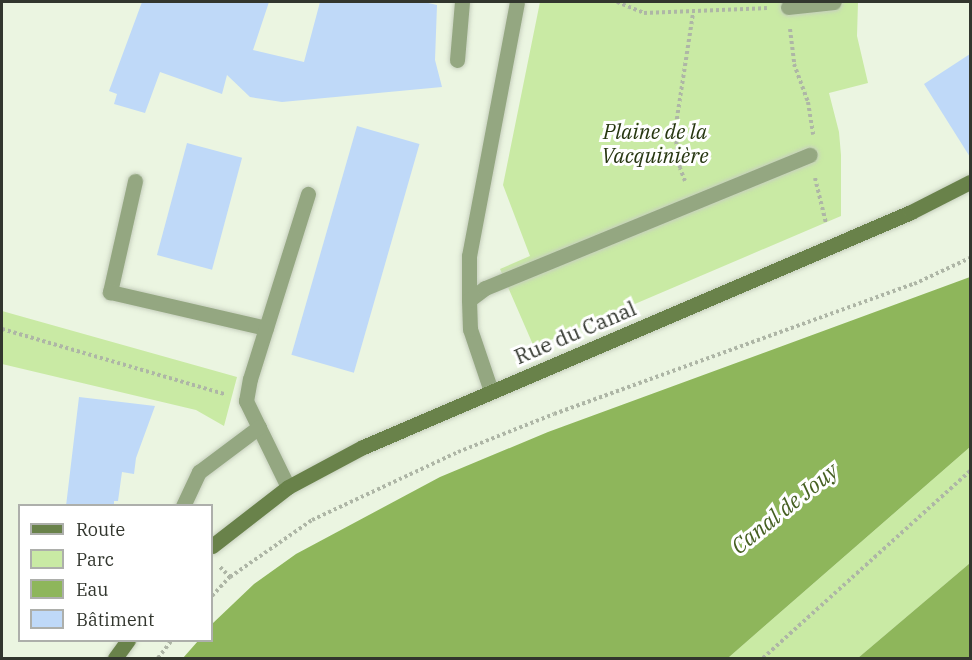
<!DOCTYPE html>
<meta charset="utf-8">
<style>
body{margin:0}
#map{position:relative;width:972px;height:660px;overflow:hidden;background:#ebf5e1;font-family:"IBM Plex Serif",serif}
div>[style]{position:absolute}
[style*='--x']{left:calc(var(--x)*1px);top:calc(var(--y)*1px);width:calc(var(--w)*1px);rotate:calc(var(--a)*1deg)}
.green>*{inset:0;background:#c9eaa4}
.water>*{inset:0;background:#8eb65b}
.building>*{inset:0;background:#bfd9f8;transform-origin:0 0}
.path>*{height:4px;margin-top:-2px;transform-origin:0;background:repeating-linear-gradient(90deg,#aeb6a6 0 3px,transparent 0 6px)}
.roads{filter:drop-shadow(0 0 2px #c6cfbd) drop-shadow(0 0 2px #c6cfbd)}
.lane>*{height:15px;margin:-7.5px;padding:0 7.5px;transform-origin:7.5px;border-radius:7.5px;background:#94a781}
.secondary>*{height:15px;margin:-7.5px;padding:0 7.5px;transform-origin:7.5px;border-radius:7.5px;background:#69824a}
span{translate:-50% -50%;white-space:nowrap;text-align:center;line-height:1.15;-webkit-text-stroke:6px #fff;paint-order:stroke}
.park-label{font-size:21px;color:#273711;font-style:italic}
.street-label{font-size:21px;color:#32362e}
.water-label{font-size:22px;color:#466022;font-style:italic}
.frame{position:absolute;inset:0;border:3px solid #32362e;pointer-events:none}
.legend{position:absolute;left:18px;top:504px;width:195px;height:138px;box-sizing:border-box;background:#fff;border:2px solid #adafab;margin:0;padding:8px 10px;list-style:none;font-size:18px;color:#32362e}
.legend li{display:flex;align-items:center;gap:12px;height:30px}
.legend b{width:30px;border:2px solid #adafab}
</style>
<div id="map">
<div class="green">
<div style="clip-path:polygon(540px 2px,858px 2px,857px 36px,868px 83px,829px 93px,839px 132px,841px 155px,841px 216px,534px 347px,500px 269px,530px 256px,503px 185px)"></div>
<div style="clip-path:polygon(2px 311px,237px 377px,224px 426px,196px 410px,2px 364px)"></div>
<div style="clip-path:polygon(970px 447px,970px 563px,858px 658px,728px 658px)"></div>
</div>
<div class="water">
<div style="clip-path:polygon(970px 277px,970px 447px,728px 658px,183px 658px,198px 641px,212px 640px,212px 624px,254px 584px,296px 554px,440px 477px,548px 432px)"></div>
<div style="clip-path:polygon(970px 563px,970px 658px,858px 658px)"></div>
</div>
<div class="building">
<div style="clip-path:polygon(142px 2px,269px 2px,253px 50px,304px 62px,320px 2px,424px 2px,437px 5px,435px 60px,442px 87px,282px 102px,250px 97px,227px 75px,222px 94px,160px 72px,145px 113px,114px 104px,117px 94px,109px 91px)"></div>
<div style="clip-path:polygon(970px 54px,970px 157px,924px 84px)"></div>
<div style="left:357px;top:126px;width:65px;height:238px;rotate:16deg"></div>
<div style="left:187px;top:143px;width:57px;height:116px;rotate:15deg"></div>
<div style="clip-path:polygon(79px 397px,155px 406px,136px 458px,134px 474px,122px 472px,118px 501px,114px 501px,114px 506px,66px 506px)"></div>
</div>
<div class="path">
<div style="--x:617;--y:2;--w:29;--a:22"></div>
<div style="--x:644;--y:13;--w:123;--a:-2.3"></div>
<div style="--x:790;--y:29;--w:35;--a:83"></div>
<div style="--x:794;--y:64;--w:40;--a:69.8"></div>
<div style="--x:808;--y:102;--w:33;--a:81"></div>
<div style="--x:815;--y:178;--w:46;--a:76.3"></div>
<div style="--x:685;--y:181;--w:14;--a:-111"></div>
<div style="--x:680;--y:168;--w:37;--a:-98"></div>
<div style="--x:675;--y:131;--w:119;--a:-81.3"></div>
<div style="--x:2;--y:329;--w:232;--a:16.3"></div>
<div style="--x:220;--y:567;--w:14;--a:45"></div>
<div style="--x:212;--y:596;--w:26;--a:-47"></div>
<div style="--x:230;--y:577;--w:100;--a:-34.8"></div>
<div style="--x:312;--y:520;--w:161;--a:-25"></div>
<div style="--x:458;--y:452;--w:103;--a:-21.6"></div>
<div style="--x:554;--y:414;--w:383;--a:-19.9"></div>
<div style="--x:914;--y:284;--w:62;--a:-24.9"></div>
<div style="--x:158;--y:658;--w:23;--a:-52"></div>
<div style="--x:763;--y:658;--w:279;--a:-42.1"></div>
</div>
<div class="roads">
<div class="lane">
<div style="--x:788;--y:7;--w:46;--a:-6.2"></div>
<div style="--x:457;--y:60;--w:58;--a:-85.1"></div>
<div style="--x:135;--y:181;--w:114;--a:102.7"></div>
<div style="--x:110;--y:292;--w:160;--a:13"></div>
<div style="--x:469;--y:300;--w:44;--a:-90"></div>
<div style="--x:469;--y:256;--w:258;--a:-79.3"></div>
<div style="--x:491;--y:391;--w:65;--a:-108.7"></div>
<div style="--x:470;--y:329;--w:29;--a:-92"></div>
<div style="--x:469;--y:300;--w:20;--a:-37"></div>
<div style="--x:485;--y:288;--w:351;--a:-22.3"></div>
<div style="--x:288;--y:487;--w:96;--a:-116"></div>
<div style="--x:246;--y:401;--w:22;--a:-80"></div>
<div style="--x:250;--y:379;--w:194;--a:-72.6"></div>
<div style="--x:183;--y:506;--w:38;--a:-65"></div>
<div style="--x:199;--y:472;--w:75;--a:-36.9"></div>
</div>
<div class="secondary">
<div style="--x:212;--y:546;--w:96;--a:-37.8"></div>
<div style="--x:288;--y:487;--w:85;--a:-28.1"></div>
<div style="--x:363;--y:447;--w:596;--a:-23.21"></div>
<div style="--x:911;--y:212;--w:66;--a:-27"></div>
<div style="--x:115;--y:658;--w:22;--a:-54"></div>
</div>
</div>
<div class="park-label">
<span style="left:655px;top:143px">Plaine de la<br>Vacquinière</span>
</div>
<div class="street-label">
<span style="left:575px;top:332px;rotate:-23deg">Rue du Canal</span>
</div>
<div class="water-label">
<span style="left:784px;top:508px;rotate:-39deg">Canal de Jouy</span>
</div>
<div class="frame"></div>
<ul class="legend">
<li><b style="height:8px;background:#69824a"></b>Route</li>
<li><b style="height:16px;background:#c9eaa4"></b>Parc</li>
<li><b style="height:16px;background:#8eb65b"></b>Eau</li>
<li><b style="height:16px;background:#bfd9f8"></b>Bâtiment</li>
</ul>
</div>
